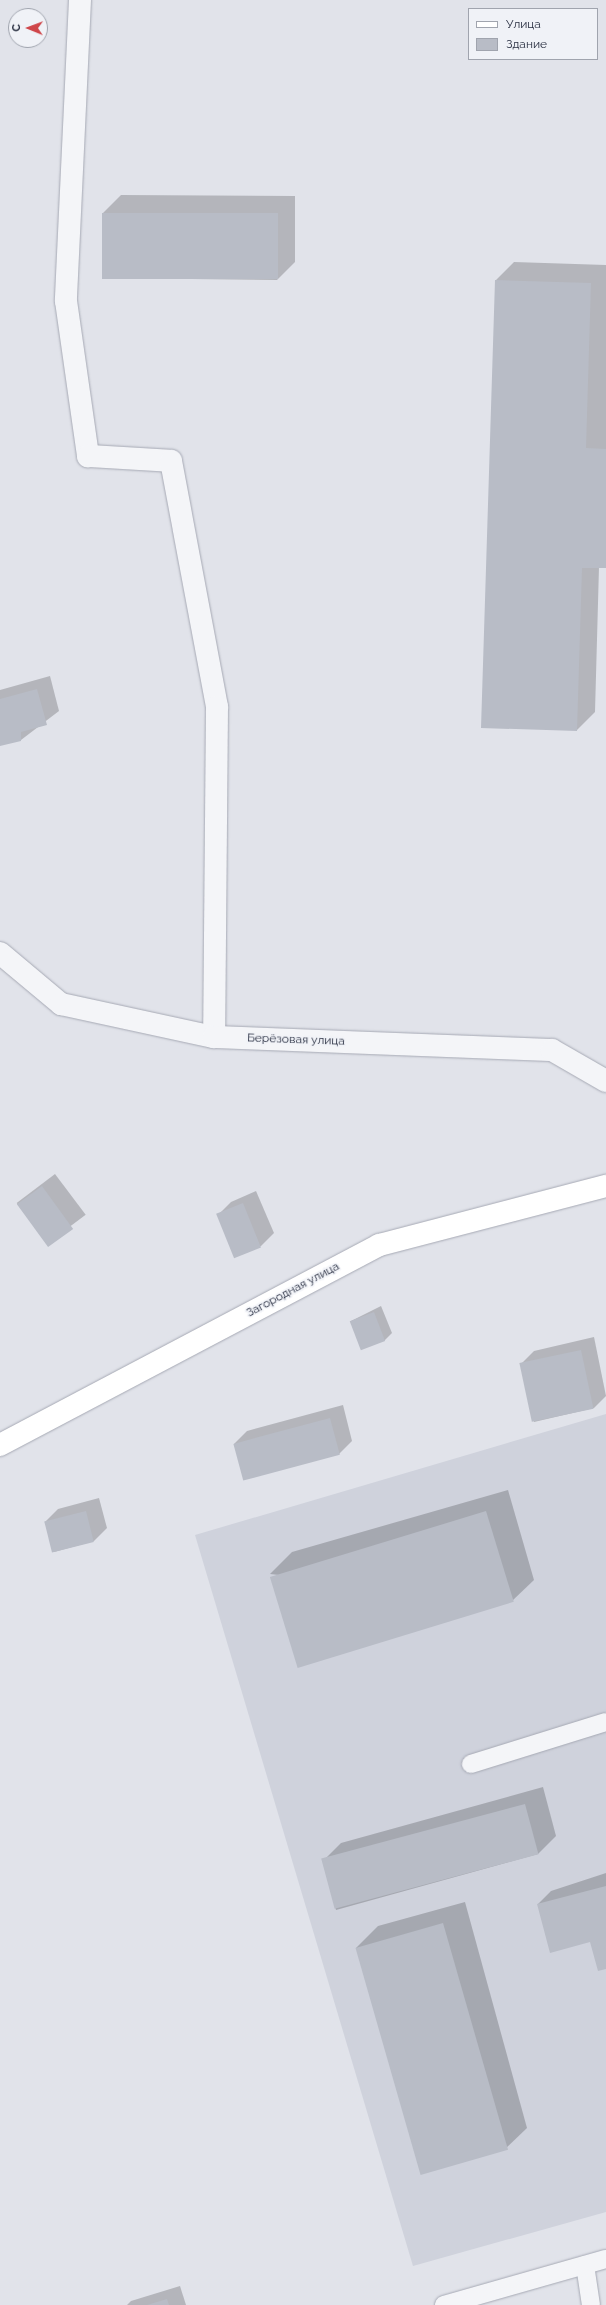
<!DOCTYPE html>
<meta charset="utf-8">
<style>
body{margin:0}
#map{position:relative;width:606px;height:2305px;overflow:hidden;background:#e1e3ea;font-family:Raleway,sans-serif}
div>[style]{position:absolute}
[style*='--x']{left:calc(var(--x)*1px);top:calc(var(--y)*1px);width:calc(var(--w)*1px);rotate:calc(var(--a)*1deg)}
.built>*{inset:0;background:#cfd2dc}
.shadow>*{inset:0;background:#0003;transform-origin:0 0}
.building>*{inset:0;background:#b8bcc6;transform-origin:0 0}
.roads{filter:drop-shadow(0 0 1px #a6a9b4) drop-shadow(0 0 1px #a6a9b4)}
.lane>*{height:18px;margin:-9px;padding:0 9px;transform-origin:9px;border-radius:9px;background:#f4f5f8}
.street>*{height:22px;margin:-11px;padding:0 11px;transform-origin:11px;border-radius:11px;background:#f4f5f8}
.secondary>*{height:22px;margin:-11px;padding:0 11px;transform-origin:11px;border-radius:11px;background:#fff}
span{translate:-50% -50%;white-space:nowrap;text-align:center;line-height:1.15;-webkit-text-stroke:3px #f0f2f7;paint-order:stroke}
.street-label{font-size:12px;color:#292f41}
.legend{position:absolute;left:468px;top:8px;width:130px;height:52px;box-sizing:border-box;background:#f0f2f7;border:1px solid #a0a4ae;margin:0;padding:5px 7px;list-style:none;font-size:12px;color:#292f41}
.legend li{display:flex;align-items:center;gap:8px;height:20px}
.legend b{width:20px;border:1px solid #a0a4ae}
.north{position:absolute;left:8px;top:8px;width:40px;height:40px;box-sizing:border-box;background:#f0f2f7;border:1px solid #a0a4ae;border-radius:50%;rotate:271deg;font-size:11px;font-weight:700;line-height:16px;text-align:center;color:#292f41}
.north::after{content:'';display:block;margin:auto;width:14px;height:18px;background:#cf464a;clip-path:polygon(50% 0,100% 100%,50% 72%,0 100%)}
</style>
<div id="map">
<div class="built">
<div style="clip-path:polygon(606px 1414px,606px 2212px,413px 2266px,195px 1535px)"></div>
</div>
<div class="shadow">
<div style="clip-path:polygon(121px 195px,295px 196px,295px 262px,277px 280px,103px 278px,103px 213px)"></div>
<div style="clip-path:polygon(514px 262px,606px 265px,606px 567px,599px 567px,595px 712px,577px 730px,482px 727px,496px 280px)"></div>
<div style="clip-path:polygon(50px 676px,59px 711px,21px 740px,0 745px,0 690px)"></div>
<div style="left:55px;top:1174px;width:51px;height:48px;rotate:53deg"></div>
<div style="clip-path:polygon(256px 1191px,274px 1233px,261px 1246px,235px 1257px,218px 1215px,231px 1202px)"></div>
<div style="clip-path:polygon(381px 1306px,392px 1333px,385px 1340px,361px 1349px,351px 1321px)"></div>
<div style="clip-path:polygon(594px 1337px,606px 1396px,594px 1408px,534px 1422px,521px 1364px,534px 1351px)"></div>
<div style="clip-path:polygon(343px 1405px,352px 1441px,339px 1454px,234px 1444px,247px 1431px)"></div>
<div style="clip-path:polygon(508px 1490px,534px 1580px,512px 1601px,270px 1574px,292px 1552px)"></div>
<div style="clip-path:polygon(99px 1498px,107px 1528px,94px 1541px,54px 1552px,45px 1522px,58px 1509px)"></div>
<div style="clip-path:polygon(543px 1787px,556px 1836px,538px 1854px,336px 1910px,323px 1861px,341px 1843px)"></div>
<div style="clip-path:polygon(606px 1873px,606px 1968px,591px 1940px,538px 1904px,551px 1891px)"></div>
<div style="clip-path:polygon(465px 1902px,527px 2128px,505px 2149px,356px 1948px,378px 1926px)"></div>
<div style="clip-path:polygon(180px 2286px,186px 2305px,127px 2305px,131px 2301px)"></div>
</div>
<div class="building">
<div style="left:102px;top:213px;width:176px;height:66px"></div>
<div style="clip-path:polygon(495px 280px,591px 283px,586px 448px,606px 449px,606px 568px,582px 568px,577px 731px,481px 728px)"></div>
<div style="clip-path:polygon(37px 689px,47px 725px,21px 732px,21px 741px,0 746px,0 699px)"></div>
<div style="left:42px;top:1186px;width:53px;height:31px;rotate:54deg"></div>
<div style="left:243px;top:1203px;width:48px;height:29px;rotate:68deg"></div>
<div style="left:374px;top:1312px;width:31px;height:26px;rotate:69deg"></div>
<div style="left:581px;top:1350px;width:60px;height:63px;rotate:78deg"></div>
<div style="left:330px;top:1418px;width:38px;height:100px;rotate:75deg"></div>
<div style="left:86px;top:1511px;width:32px;height:43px;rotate:76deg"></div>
<div style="left:486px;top:1511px;width:95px;height:226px;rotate:73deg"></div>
<div style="left:525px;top:1804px;width:52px;height:211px;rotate:75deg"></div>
<div style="clip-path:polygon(606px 1886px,606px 1969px,598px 1971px,590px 1942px,550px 1953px,537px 1904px)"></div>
<div style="left:443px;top:1923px;width:236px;height:91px;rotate:74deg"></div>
<div style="clip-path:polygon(167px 2299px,169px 2305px,147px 2305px)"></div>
</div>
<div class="roads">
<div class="lane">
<div style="--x:471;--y:1764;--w:141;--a:-17.3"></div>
<div style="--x:585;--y:2265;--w:40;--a:81.5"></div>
<div style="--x:444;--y:2305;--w:168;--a:-15.9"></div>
</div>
<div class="street">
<div style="--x:80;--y:0;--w:301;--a:92.7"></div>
<div style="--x:66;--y:301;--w:157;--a:81.9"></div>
<div style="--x:88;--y:456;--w:83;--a:3.4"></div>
<div style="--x:171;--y:461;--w:250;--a:79.4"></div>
<div style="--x:217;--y:707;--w:330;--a:90.5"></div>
<div style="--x:0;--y:953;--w:80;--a:39.9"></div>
<div style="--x:61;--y:1004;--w:157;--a:12.2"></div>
<div style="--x:214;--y:1037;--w:338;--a:2.2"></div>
<div style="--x:552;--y:1050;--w:62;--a:29.9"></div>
</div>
<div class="secondary">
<div style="--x:0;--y:1445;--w:429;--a:-27.8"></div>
<div style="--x:379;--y:1245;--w:235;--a:-14.6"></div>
</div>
</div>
<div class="street-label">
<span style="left:296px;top:1040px;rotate:2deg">Берёзовая улица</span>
<span style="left:293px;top:1290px;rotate:-28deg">Загородная улица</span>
</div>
<ul class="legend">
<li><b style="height:5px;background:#fff"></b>Улица</li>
<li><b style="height:11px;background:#b8bcc6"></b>Здание</li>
</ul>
<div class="north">С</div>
</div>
